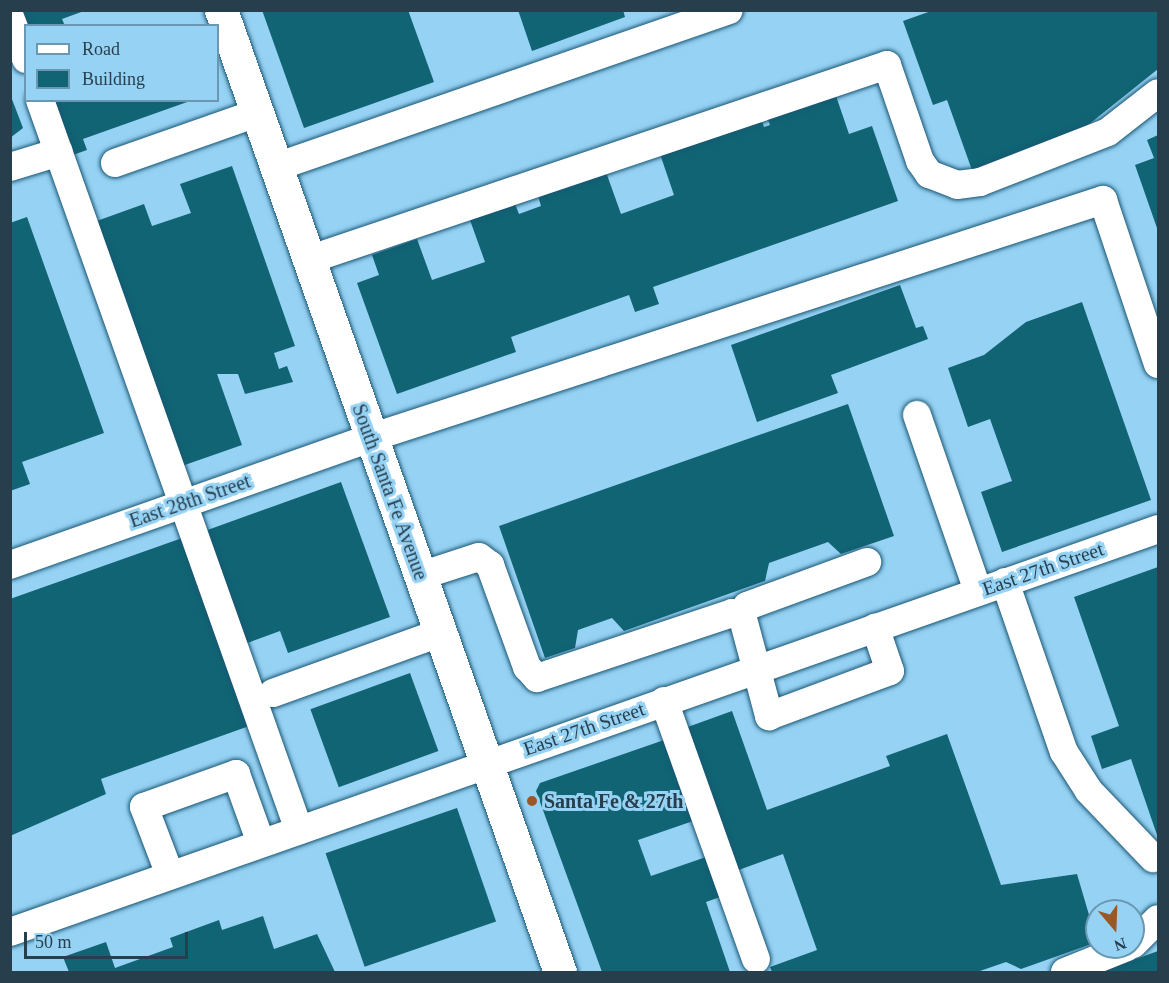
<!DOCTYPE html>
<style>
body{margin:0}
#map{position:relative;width:1169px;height:983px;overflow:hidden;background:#96d2f4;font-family:"Times New Roman",serif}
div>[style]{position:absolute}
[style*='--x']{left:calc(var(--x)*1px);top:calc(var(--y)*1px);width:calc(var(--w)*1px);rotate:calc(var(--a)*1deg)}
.building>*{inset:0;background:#106473;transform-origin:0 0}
.roads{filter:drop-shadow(0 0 2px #195673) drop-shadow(0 0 2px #195673)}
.minor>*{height:28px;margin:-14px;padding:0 14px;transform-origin:14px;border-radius:14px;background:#fff}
.major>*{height:33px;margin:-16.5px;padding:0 16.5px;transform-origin:16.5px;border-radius:16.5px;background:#fff}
.dots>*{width:16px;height:16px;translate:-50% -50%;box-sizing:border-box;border:3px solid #96d2f4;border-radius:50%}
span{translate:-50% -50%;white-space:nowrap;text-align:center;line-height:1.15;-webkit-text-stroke:6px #96d2f4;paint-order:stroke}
.street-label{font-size:20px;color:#273f4d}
.poi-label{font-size:20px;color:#273f4d;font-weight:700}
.left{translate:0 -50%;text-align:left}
.frame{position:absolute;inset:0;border:12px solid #273f4d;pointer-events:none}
.legend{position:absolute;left:24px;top:24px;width:195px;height:78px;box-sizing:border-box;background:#96d2f4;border:2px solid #6a97b1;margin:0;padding:8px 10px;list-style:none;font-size:18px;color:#273f4d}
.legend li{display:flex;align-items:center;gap:12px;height:30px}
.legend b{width:30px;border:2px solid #6a97b1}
.north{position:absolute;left:1085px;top:899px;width:60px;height:60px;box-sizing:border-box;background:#96d2f4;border:2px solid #6a97b1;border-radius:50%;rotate:161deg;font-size:16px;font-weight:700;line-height:24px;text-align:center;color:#273f4d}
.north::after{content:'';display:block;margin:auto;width:21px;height:27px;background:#9b5827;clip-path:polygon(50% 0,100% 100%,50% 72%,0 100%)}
.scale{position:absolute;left:24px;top:932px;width:164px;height:27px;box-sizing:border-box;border:3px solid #273f4d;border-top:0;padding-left:8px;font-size:18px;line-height:21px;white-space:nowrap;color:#273f4d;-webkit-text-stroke:4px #96d2f4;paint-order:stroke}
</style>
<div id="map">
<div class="building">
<div style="clip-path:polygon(17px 10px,84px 10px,84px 11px,62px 19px,65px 26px,26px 26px)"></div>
<div style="clip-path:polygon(262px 10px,408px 10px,434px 82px,304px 128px)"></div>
<div style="clip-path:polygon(518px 10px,623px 10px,625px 17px,532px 51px)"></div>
<div style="clip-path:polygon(934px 10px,1158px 10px,1158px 69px,1083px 129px,973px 173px,947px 100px,933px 105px,903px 21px)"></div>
<div style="clip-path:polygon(835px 93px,849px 134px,872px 126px,898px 201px,653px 287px,659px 304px,635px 312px,629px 295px,511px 337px,516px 352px,397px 394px,357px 283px,379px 275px,372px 255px,417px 239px,432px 280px,485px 262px,470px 220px,515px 204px,519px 214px,541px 206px,538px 196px,606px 172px,621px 214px,674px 195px,660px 154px,761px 119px,764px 127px,770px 125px,767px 117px)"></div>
<div style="clip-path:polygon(10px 94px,23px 128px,10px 138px)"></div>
<div style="clip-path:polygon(49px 100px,190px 100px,190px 101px,83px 139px,87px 150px,70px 156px)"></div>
<div style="clip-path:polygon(1158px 135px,1158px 231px,1135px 165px,1154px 158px,1147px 140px)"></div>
<div style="clip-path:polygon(232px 166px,295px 346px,274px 353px,279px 369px,287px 366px,293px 382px,245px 394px,238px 374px,217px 374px,242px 445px,179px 467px,94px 222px,144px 204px,152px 226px,191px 213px,180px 184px)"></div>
<div style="clip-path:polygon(27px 217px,104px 433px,22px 462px,30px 484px,10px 491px,10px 223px)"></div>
<div style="clip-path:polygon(900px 285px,916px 328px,923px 326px,928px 339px,831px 375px,838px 393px,757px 422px,731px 345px)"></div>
<div style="clip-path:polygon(1082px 302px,1151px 500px,1002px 552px,981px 492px,1012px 481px,990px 419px,968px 427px,948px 368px,984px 355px,1026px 322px)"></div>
<div style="clip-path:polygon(848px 404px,894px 536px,841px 554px,828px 542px,769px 563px,765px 581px,624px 631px,612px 618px,578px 630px,575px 648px,545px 658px,499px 526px)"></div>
<div style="clip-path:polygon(341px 482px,390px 617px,288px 653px,280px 631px,242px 645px,202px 532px)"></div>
<div style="clip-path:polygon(185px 537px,252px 725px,101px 779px,106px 794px,10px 836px,10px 599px)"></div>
<div style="clip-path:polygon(1158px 567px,1158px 838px,1131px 759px,1102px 769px,1091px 736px,1119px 726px,1074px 597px)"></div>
<div style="left:410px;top:673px;width:83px;height:106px;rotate:70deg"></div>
<div style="clip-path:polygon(732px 711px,767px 810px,890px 766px,886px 756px,947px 734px,1001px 885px,1077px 874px,1097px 942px,1021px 969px,1006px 962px,977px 972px,772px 972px,770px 967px,817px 950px,783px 854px,736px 871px,685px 728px)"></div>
<div style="clip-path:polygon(667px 739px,696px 820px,638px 840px,651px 876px,709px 856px,723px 896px,706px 902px,730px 972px,602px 972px,536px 791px,540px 783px)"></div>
<div style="left:457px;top:808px;width:120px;height:139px;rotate:71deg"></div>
<div style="clip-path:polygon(263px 916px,274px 949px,317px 934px,335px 972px,69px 972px,63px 957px,106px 942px,115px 968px,173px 947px,170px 938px,219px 920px,222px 930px)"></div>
<div style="clip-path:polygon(1158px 951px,1158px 972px,1100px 972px)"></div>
</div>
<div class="roads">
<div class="minor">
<div style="--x:10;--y:17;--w:45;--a:69.1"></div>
<div style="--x:40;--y:100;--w:775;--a:70.47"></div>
<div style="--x:115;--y:163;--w:151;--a:-19.4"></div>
<div style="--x:10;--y:167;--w:51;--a:-17"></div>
<div style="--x:276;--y:167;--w:479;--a:-19.1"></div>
<div style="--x:308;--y:260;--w:611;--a:-18.61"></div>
<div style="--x:887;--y:65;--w:102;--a:71"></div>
<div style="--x:920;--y:161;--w:16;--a:55"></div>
<div style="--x:929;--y:174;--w:30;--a:21"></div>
<div style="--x:957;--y:185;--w:23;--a:-7"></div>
<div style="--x:980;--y:182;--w:137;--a:-21.3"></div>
<div style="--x:1108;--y:132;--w:63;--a:-38"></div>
<div style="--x:917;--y:415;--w:186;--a:70.9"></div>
<div style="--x:10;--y:565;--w:382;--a:-19.4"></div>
<div style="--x:370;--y:438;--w:771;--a:-17.99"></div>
<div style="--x:1103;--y:200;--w:173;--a:71.5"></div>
<div style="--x:420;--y:576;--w:62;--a:-17.9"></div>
<div style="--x:479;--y:557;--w:14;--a:36"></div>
<div style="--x:490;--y:565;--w:109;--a:70.1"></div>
<div style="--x:527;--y:667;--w:15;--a:48"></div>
<div style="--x:537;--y:678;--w:206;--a:-18.4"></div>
<div style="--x:732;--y:613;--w:10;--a:11"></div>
<div style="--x:742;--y:615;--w:105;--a:75"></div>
<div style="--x:769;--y:716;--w:129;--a:-20.4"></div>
<div style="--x:890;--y:671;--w:46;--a:-108.8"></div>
<div style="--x:1005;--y:582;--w:180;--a:70.9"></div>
<div style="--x:1064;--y:752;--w:46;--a:57.3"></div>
<div style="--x:1089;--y:791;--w:93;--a:46.3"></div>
<div style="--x:742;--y:615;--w:10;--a:-61"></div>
<div style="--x:747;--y:606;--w:128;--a:-20.1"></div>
<div style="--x:273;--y:693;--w:177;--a:-19.8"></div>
<div style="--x:664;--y:701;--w:274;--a:70.4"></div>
<div style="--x:170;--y:875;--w:73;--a:-110.9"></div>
<div style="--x:144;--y:807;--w:98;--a:-19.7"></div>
<div style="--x:236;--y:774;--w:73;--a:70.1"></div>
<div style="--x:10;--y:932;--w:1217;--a:-19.34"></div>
<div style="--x:1133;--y:944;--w:35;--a:-45"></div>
<div style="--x:1065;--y:972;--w:67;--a:-22"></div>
</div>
<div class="major">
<div style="--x:221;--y:10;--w:1020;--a:70.59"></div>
</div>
</div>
<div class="dots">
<div style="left:532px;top:801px;background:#9b5827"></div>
</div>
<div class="street-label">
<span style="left:390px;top:492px;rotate:70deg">South Santa Fe Avenue</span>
<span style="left:190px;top:501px;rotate:-19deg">East 28th Street</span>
<span style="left:1043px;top:569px;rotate:-19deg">East 27th Street</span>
<span style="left:584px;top:729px;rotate:-19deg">East 27th Street</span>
</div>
<div class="poi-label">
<span class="left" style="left:544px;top:801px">Santa Fe &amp; 27th</span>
</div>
<div class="frame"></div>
<ul class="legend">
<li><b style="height:8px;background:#fff"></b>Road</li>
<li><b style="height:16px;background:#106473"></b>Building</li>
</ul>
<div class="north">N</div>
<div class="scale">50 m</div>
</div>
